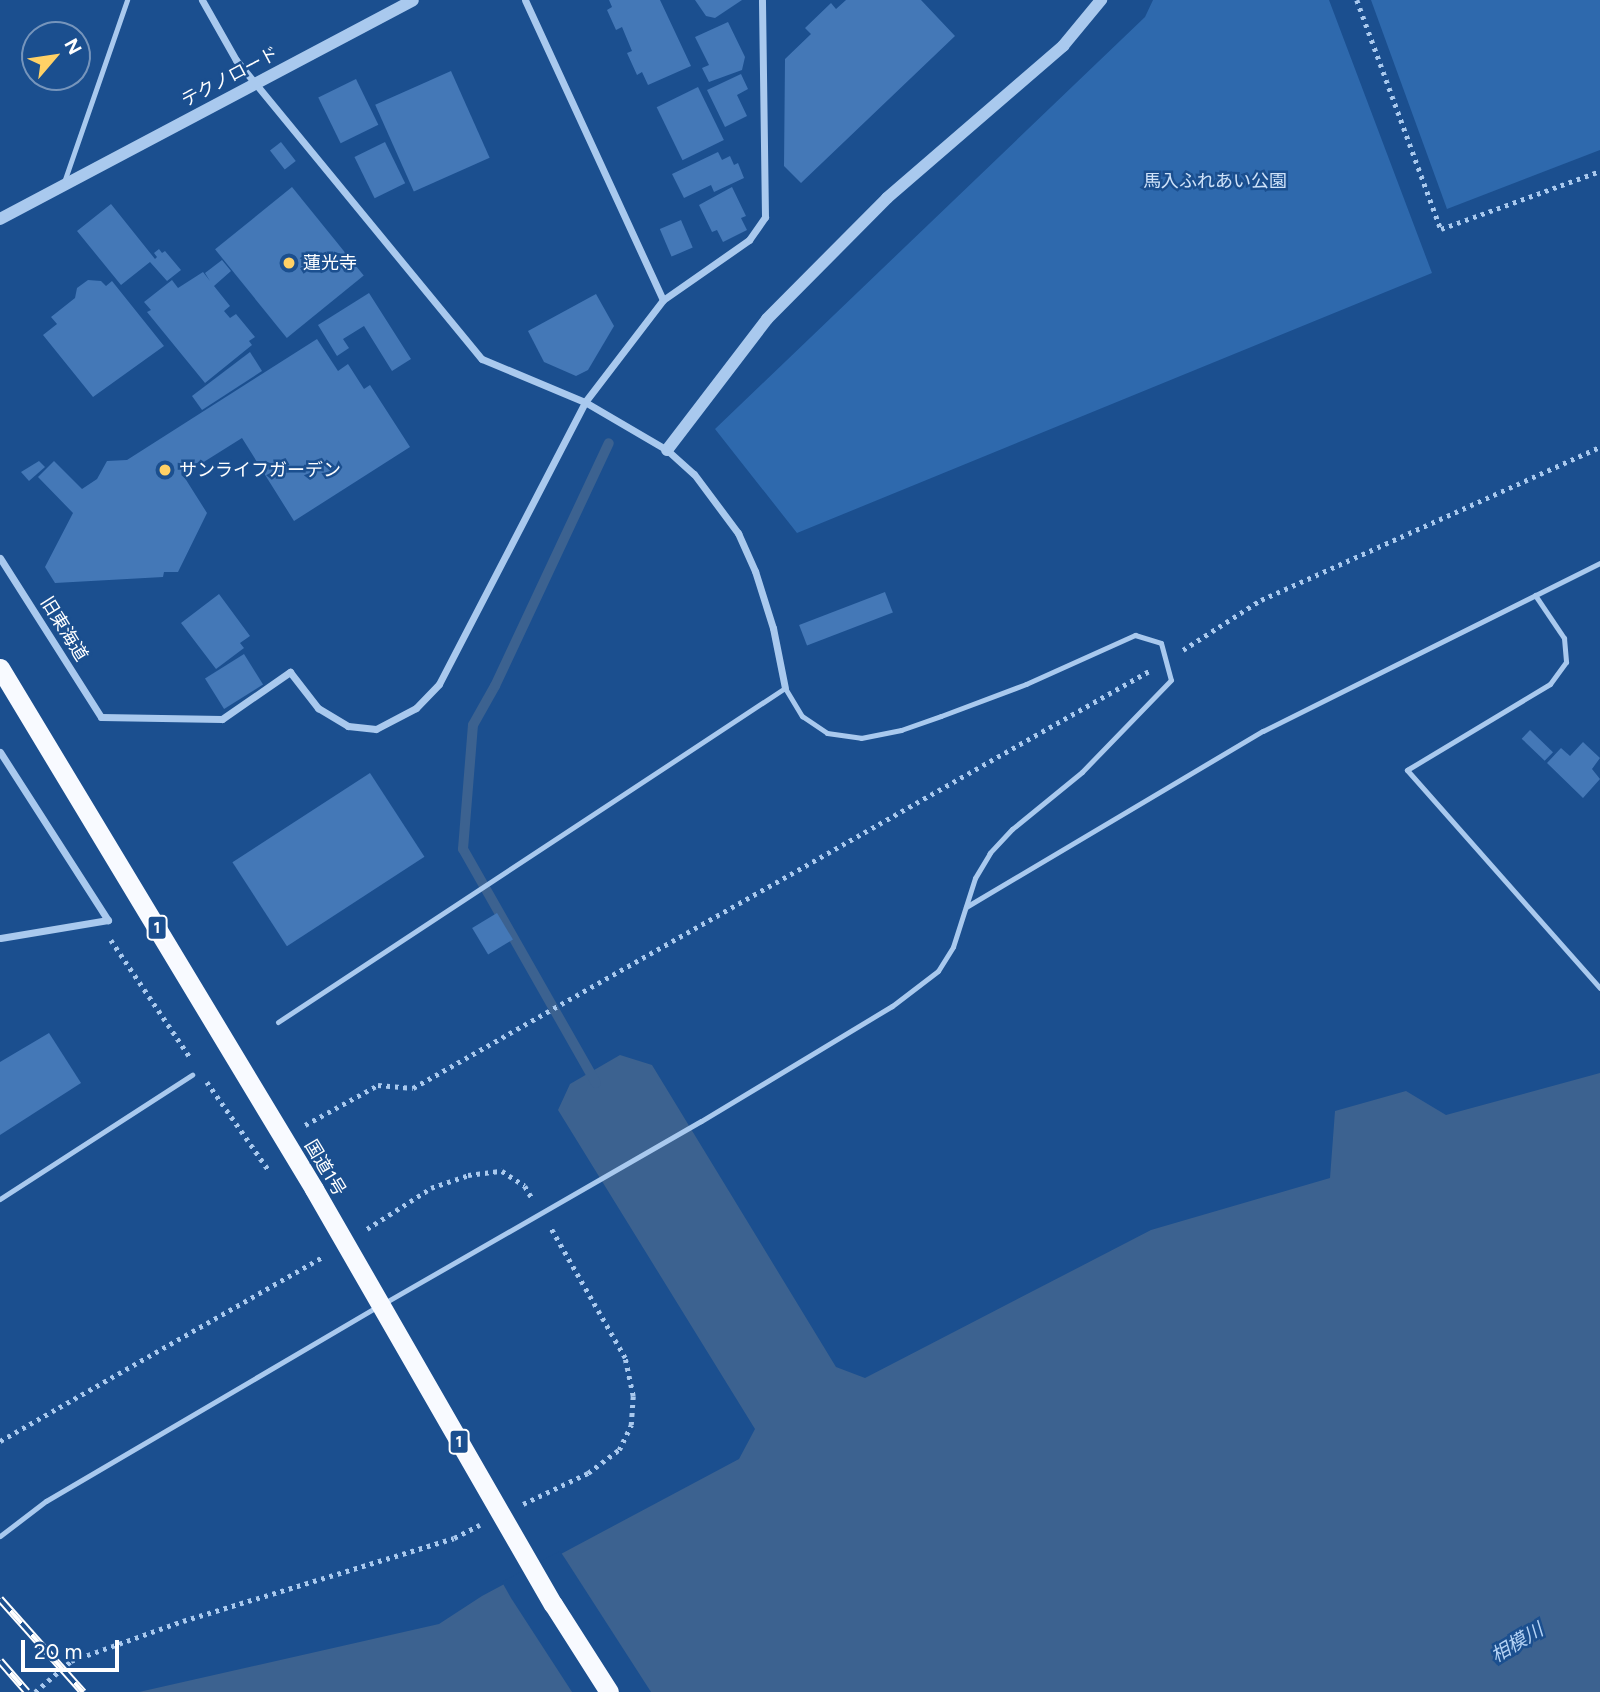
<!DOCTYPE html>
<meta charset="utf-8">
<style>
body{margin:0}
#map{position:relative;width:1600px;height:1692px;overflow:hidden;background:#1b4f8f;font-family:Figtree,"Noto Sans JP",sans-serif}
div>[style]{position:absolute}
[style*='--x']{left:calc(var(--x)*1px);top:calc(var(--y)*1px);width:calc(var(--w)*1px);rotate:calc(var(--a)*1deg)}
.green>*{inset:0;background:#2e69ad}
.water>*{inset:0;background:#3c6290}
.pier>*{inset:0;background:#1b4f8f}
.stream>*{height:10px;margin:-5px;padding:0 5px;transform-origin:5px;border-radius:5px;background:#3c6290}
.building>*{inset:0;background:#4478b7;transform-origin:0 0}
.path>*{height:4.5px;margin-top:-2.25px;transform-origin:0;background:repeating-linear-gradient(90deg,#a9c9ee 0 3.5px,transparent 0 8.5px)}
.service>*{height:5px;margin:-2.5px;padding:0 2.5px;transform-origin:2.5px;border-radius:2.5px;background:#a9c9ee}
.minor>*{height:7px;margin:-3.5px;padding:0 3.5px;transform-origin:3.5px;border-radius:3.5px;background:#a9c9ee}
.tertiary>*{height:12px;margin:-6px;padding:0 6px;transform-origin:6px;border-radius:6px;background:#a9c9ee}
.trunk>*{height:19px;margin:-9.5px;padding:0 9.5px;transform-origin:9.5px;border-radius:9.5px;background:#f8faff}
.rail>*{height:8px;margin-top:-4px;transform-origin:0;background:repeating-linear-gradient(90deg,#1b4f8f 0 16px,#fff 0 32px);box-sizing:border-box;border-block:2px solid #fff}
.trunk-bridge>*{height:19px;margin:-9.5px;padding:0 9.5px;transform-origin:9.5px;border-radius:9.5px;background:#f8faff}
.dots>*{width:19px;height:19px;translate:-50% -50%;box-sizing:border-box;border:4px solid #1b4f8f;border-radius:50%}
span{translate:-50% -50%;white-space:nowrap;text-align:center;line-height:1.15;-webkit-text-stroke:5px #1b4f8f;paint-order:stroke}
.shield-label span{padding:2px 5px;background:#1b4f8f;border:2px solid;border-radius:5px;-webkit-text-stroke-width:0}
.shield-label{font-size:16px;color:#fff;font-weight:700}
.street-label{font-size:18px;color:#fff}
.park-label{font-size:18px;color:#cfe3fa}
.poi-label{font-size:18px;color:#fff}
.left{translate:0 -50%;text-align:left}
.water-label{font-size:19px;color:#b5d3f5;font-style:italic}
.north{position:absolute;left:21px;top:21px;width:70px;height:70px;box-sizing:border-box;background:#1b4f8f;border:2px solid #7695bc;border-radius:50%;rotate:61deg;font-size:19px;font-weight:700;line-height:28px;text-align:center;color:#fff}
.north::after{content:'';display:block;margin:auto;width:24px;height:32px;background:#ffd166;clip-path:polygon(50% 0,100% 100%,50% 72%,0 100%)}
.scale{position:absolute;left:21px;top:1640px;width:98px;height:32px;box-sizing:border-box;border:4px solid #fff;border-top:0;padding-left:9px;font-size:21px;line-height:24px;white-space:nowrap;color:#fff;-webkit-text-stroke:5px #1b4f8f;paint-order:stroke}
</style>
<div id="map">
<div class="green">
<div style="clip-path:polygon(1153px 0,1329px 0,1432px 273px,797px 533px,715px 429px,1145px 17px)"></div>
<div style="clip-path:polygon(1371px 0,1600px 0,1600px 150px,1447px 209px)"></div>
</div>
<div class="water">
<div style="clip-path:polygon(620px 1055px,652px 1065px,836px 1367px,865px 1378px,1151px 1230px,1330px 1178px,1335px 1111px,1406px 1091px,1446px 1115px,1600px 1073px,1600px 1692px,139px 1692px,439px 1624px,482px 1596px,739px 1459px,755px 1429px,558px 1110px,570px 1084px)"></div>
</div>
<div class="pier">
<div style="clip-path:polygon(560px 1551px,566px 1560px,651px 1692px,572px 1692px,511px 1598px,502px 1582px)"></div>
</div>
<div class="stream">
<div style="--x:596;--y:1083;--w:269;--a:-119.6"></div>
<div style="--x:463;--y:849;--w:124;--a:-85.4"></div>
<div style="--x:473;--y:725;--w:45;--a:-60.6"></div>
<div style="--x:495;--y:686;--w:268;--a:-64.9"></div>
</div>
<div class="building">
<div style="clip-path:polygon(609px 0,660px 0,691px 66px,648px 85px,642px 72px,637px 75px,627px 53px,632px 51px,622px 27px,616px 30px,607px 10px,612px 7px)"></div>
<div style="clip-path:polygon(695px 0,742px 0,715px 18px,706px 16px)"></div>
<div style="clip-path:polygon(846px 0,921px 0,955px 36px,801px 183px,784px 166px,785px 59px,811px 34px,805px 28px,831px 3px,836px 9px)"></div>
<div style="clip-path:polygon(728px 22px,745px 57px,742px 70px,709px 82px,702px 68px,709px 65px,695px 37px)"></div>
<div style="left:451px;top:71px;width:95px;height:83px;rotate:66deg"></div>
<div style="clip-path:polygon(741px 74px,748px 89px,737px 95px,747px 116px,725px 127px,707px 90px)"></div>
<div style="left:356px;top:79px;width:51px;height:42px;rotate:64deg"></div>
<div style="left:698px;top:87px;width:59px;height:46px;rotate:64deg"></div>
<div style="left:281px;top:142px;width:24px;height:14px;rotate:52deg"></div>
<div style="left:385px;top:142px;width:46px;height:34px;rotate:64deg"></div>
<div style="clip-path:polygon(718px 152px,722px 160px,730px 156px,734px 165px,738px 163px,744px 178px,714px 192px,711px 185px,684px 198px,672px 174px)"></div>
<div style="left:292px;top:187px;width:114px;height:99px;rotate:51deg"></div>
<div style="clip-path:polygon(732px 187px,746px 216px,741px 218px,747px 230px,723px 242px,717px 230px,712px 232px,699px 205px)"></div>
<div style="clip-path:polygon(111px 204px,155px 259px,157px 257px,154px 253px,159px 249px,162px 253px,165px 251px,181px 270px,167px 281px,150px 262px,121px 285px,77px 231px)"></div>
<div style="left:681px;top:220px;width:30px;height:23px;rotate:67deg"></div>
<div style="clip-path:polygon(222px 260px,231px 271px,214px 286px,230px 306px,224px 311px,230px 318px,236px 314px,255px 337px,249px 341px,252px 345px,205px 383px,147px 312px,151px 310px,144px 302px,172px 280px,178px 288px,203px 272px,210px 281px,205px 273px)"></div>
<div style="clip-path:polygon(88px 280px,101px 281px,106px 286px,112px 281px,164px 346px,93px 397px,43px 335px,57px 324px,51px 317px,75px 298px,77px 288px)"></div>
<div style="clip-path:polygon(369px 293px,411px 359px,392px 371px,364px 326px,343px 339px,349px 348px,337px 356px,318px 325px)"></div>
<div style="clip-path:polygon(596px 294px,614px 326px,588px 370px,576px 376px,544px 362px,528px 331px)"></div>
<div style="clip-path:polygon(317px 339px,338px 371px,348px 364px,364px 389px,370px 385px,410px 447px,294px 521px,242px 438px,183px 475px,207px 513px,178px 572px,164px 572px,163px 577px,55px 583px,45px 567px,73px 513px,38px 477px,54px 461px,82px 489px,97px 479px,107px 461px,127px 460px)"></div>
<div style="clip-path:polygon(250px 352px,262px 371px,202px 410px,192px 396px)"></div>
<div style="clip-path:polygon(39px 461px,45px 467px,29px 481px,21px 472px)"></div>
<div style="left:885px;top:592px;width:22px;height:92px;rotate:69deg"></div>
<div style="clip-path:polygon(219px 594px,250px 636px,240px 643px,244px 648px,216px 669px,181px 623px)"></div>
<div style="left:244px;top:654px;width:36px;height:46px;rotate:58deg"></div>
<div style="left:1530px;top:730px;width:32px;height:12px;rotate:44deg"></div>
<div style="clip-path:polygon(1583px 742px,1600px 758px,1592px 769px,1600px 779px,1583px 798px,1547px 763px,1561px 748px,1570px 756px)"></div>
<div style="left:370px;top:773px;width:100px;height:164px;rotate:57deg"></div>
<div style="left:497px;top:913px;width:31px;height:29px;rotate:59deg"></div>
<div style="clip-path:polygon(49px 1033px,81px 1083px,0 1135px,0 1062px)"></div>
</div>
<div class="path">
<div style="--x:1357;--y:0;--w:244;--a:69.9"></div>
<div style="--x:1441;--y:229;--w:169;--a:-20"></div>
<div style="--x:1183;--y:650;--w:93;--a:-32.7"></div>
<div style="--x:1261;--y:600;--w:372;--a:-24.3"></div>
<div style="--x:111;--y:940;--w:141;--a:56"></div>
<div style="--x:207;--y:1082;--w:110;--a:55"></div>
<div style="--x:305;--y:1125;--w:83;--a:-28.7"></div>
<div style="--x:378;--y:1085;--w:35;--a:5"></div>
<div style="--x:413;--y:1088;--w:846;--a:-29.53"></div>
<div style="--x:367;--y:1229;--w:76;--a:-32.6"></div>
<div style="--x:431;--y:1188;--w:39;--a:-19"></div>
<div style="--x:468;--y:1175;--w:34;--a:-7"></div>
<div style="--x:502;--y:1171;--w:27;--a:33"></div>
<div style="--x:525;--y:1186;--w:14;--a:60"></div>
<div style="--x:0;--y:1441;--w:373;--a:-29.7"></div>
<div style="--x:523;--y:1504;--w:72;--a:-25.5"></div>
<div style="--x:588;--y:1473;--w:39;--a:-37"></div>
<div style="--x:619;--y:1450;--w:28;--a:-64"></div>
<div style="--x:631;--y:1425;--w:29;--a:-86"></div>
<div style="--x:633;--y:1396;--w:39;--a:-102"></div>
<div style="--x:625;--y:1358;--w:149;--a:-119.8"></div>
<div style="--x:35;--y:1692;--w:48;--a:-40.7"></div>
<div style="--x:71;--y:1661;--w:119;--a:-19.7"></div>
<div style="--x:183;--y:1621;--w:283;--a:-17"></div>
<div style="--x:454;--y:1538;--w:29;--a:-27"></div>
</div>
<div class="service">
<div style="--x:64;--y:182;--w:193;--a:-70.9"></div>
<div style="--x:1535;--y:595;--w:52;--a:56"></div>
<div style="--x:1564;--y:638;--w:24;--a:85"></div>
<div style="--x:1566;--y:662;--w:27;--a:126"></div>
<div style="--x:1550;--y:684;--w:167;--a:149"></div>
<div style="--x:1407;--y:770;--w:291;--a:48.5"></div>
<div style="--x:966;--y:907;--w:345;--a:-30.7"></div>
<div style="--x:1263;--y:731;--w:377;--a:-26.5"></div>
<div style="--x:278;--y:1022;--w:607;--a:-33.38"></div>
<div style="--x:785;--y:688;--w:33;--a:59"></div>
<div style="--x:802;--y:716;--w:30;--a:34"></div>
<div style="--x:827;--y:733;--w:34;--a:8"></div>
<div style="--x:861;--y:738;--w:41;--a:-11.3"></div>
<div style="--x:901;--y:730;--w:42;--a:-19.3"></div>
<div style="--x:941;--y:716;--w:91;--a:-20.6"></div>
<div style="--x:1026;--y:684;--w:120;--a:-24.2"></div>
<div style="--x:1135;--y:635;--w:27;--a:17"></div>
<div style="--x:1161;--y:643;--w:38;--a:75"></div>
<div style="--x:1171;--y:680;--w:128;--a:134.1"></div>
<div style="--x:1082;--y:772;--w:90;--a:140.8"></div>
<div style="--x:1012;--y:829;--w:33;--a:133"></div>
<div style="--x:990;--y:853;--w:29;--a:121"></div>
<div style="--x:975;--y:878;--w:72;--a:107.7"></div>
<div style="--x:953;--y:947;--w:28;--a:122"></div>
<div style="--x:938;--y:971;--w:58;--a:142.7"></div>
<div style="--x:892;--y:1006;--w:223;--a:148.9"></div>
<div style="--x:701;--y:1121;--w:363;--a:150.1"></div>
<div style="--x:0;--y:1199;--w:229;--a:-32.9"></div>
<div style="--x:0;--y:1536;--w:58;--a:-37.3"></div>
<div style="--x:46;--y:1501;--w:384;--a:-30.4"></div>
</div>
<div class="minor">
<div style="--x:202;--y:0;--w:69;--a:60.5"></div>
<div style="--x:236;--y:60;--w:387;--a:50.6"></div>
<div style="--x:482;--y:359;--w:112;--a:22.7"></div>
<div style="--x:585;--y:402;--w:95;--a:30.3"></div>
<div style="--x:667;--y:450;--w:36;--a:42"></div>
<div style="--x:694;--y:474;--w:74;--a:53.3"></div>
<div style="--x:738;--y:533;--w:42;--a:65.9"></div>
<div style="--x:755;--y:571;--w:60;--a:72.5"></div>
<div style="--x:773;--y:628;--w:61;--a:78.7"></div>
<div style="--x:663;--y:300;--w:105;--a:-34.9"></div>
<div style="--x:749;--y:240;--w:28;--a:-55"></div>
<div style="--x:765;--y:217;--w:217;--a:-90.8"></div>
<div style="--x:0;--y:558;--w:188;--a:57.6"></div>
<div style="--x:101;--y:717;--w:121;--a:0.9"></div>
<div style="--x:222;--y:719;--w:83;--a:-34.7"></div>
<div style="--x:290;--y:672;--w:46;--a:52.1"></div>
<div style="--x:318;--y:708;--w:35;--a:31"></div>
<div style="--x:348;--y:726;--w:28;--a:6"></div>
<div style="--x:376;--y:729;--w:45;--a:-27.7"></div>
<div style="--x:416;--y:708;--w:33;--a:-46"></div>
<div style="--x:439;--y:684;--w:318;--a:-62.6"></div>
<div style="--x:585;--y:402;--w:128;--a:-52.6"></div>
<div style="--x:663;--y:300;--w:330;--a:-114.7"></div>
<div style="--x:0;--y:752;--w:200;--a:57.3"></div>
<div style="--x:108;--y:920;--w:109;--a:170.5"></div>
</div>
<div class="tertiary">
<div style="--x:0;--y:219;--w:467;--a:-27.9"></div>
<div style="--x:667;--y:450;--w:165;--a:-52.6"></div>
<div style="--x:767;--y:319;--w:170;--a:-45.2"></div>
<div style="--x:887;--y:198;--w:233;--a:-40.8"></div>
<div style="--x:1063;--y:46;--w:60;--a:-50.4"></div>
</div>
<div class="trunk">
<div style="--x:0;--y:668;--w:608;--a:58.92"></div>
</div>
<div class="rail">
<div style="--x:0;--y:1599;--w:125;--a:48.3"></div>
<div style="--x:0;--y:1661;--w:41;--a:48.9"></div>
</div>
<div class="trunk-bridge">
<div style="--x:314;--y:1189;--w:479;--a:60.1"></div>
<div style="--x:553;--y:1604;--w:104;--a:57.5"></div>
</div>
<div class="dots">
<div style="left:289px;top:263px;background:#ffd166"></div>
<div style="left:165px;top:470px;background:#ffd166"></div>
</div>
<div class="shield-label">
<span style="left:157px;top:928px">1</span>
<span style="left:459px;top:1442px">1</span>
</div>
<div class="street-label">
<span style="left:230px;top:77px;rotate:-28deg">テクノロード</span>
<span style="left:64px;top:629px;rotate:58deg">旧東海道</span>
<span style="left:325px;top:1168px;rotate:59deg">国道1号</span>
</div>
<div class="park-label">
<span style="left:1215px;top:181px">馬入ふれあい公園</span>
</div>
<div class="poi-label">
<span class="left" style="left:303px;top:263px">蓮光寺</span>
<span class="left" style="left:179px;top:470px">サンライフガーデン</span>
</div>
<div class="water-label">
<span style="left:1517px;top:1643px;rotate:-31deg">相模川</span>
</div>
<div class="north">N</div>
<div class="scale">20 m</div>
</div>
